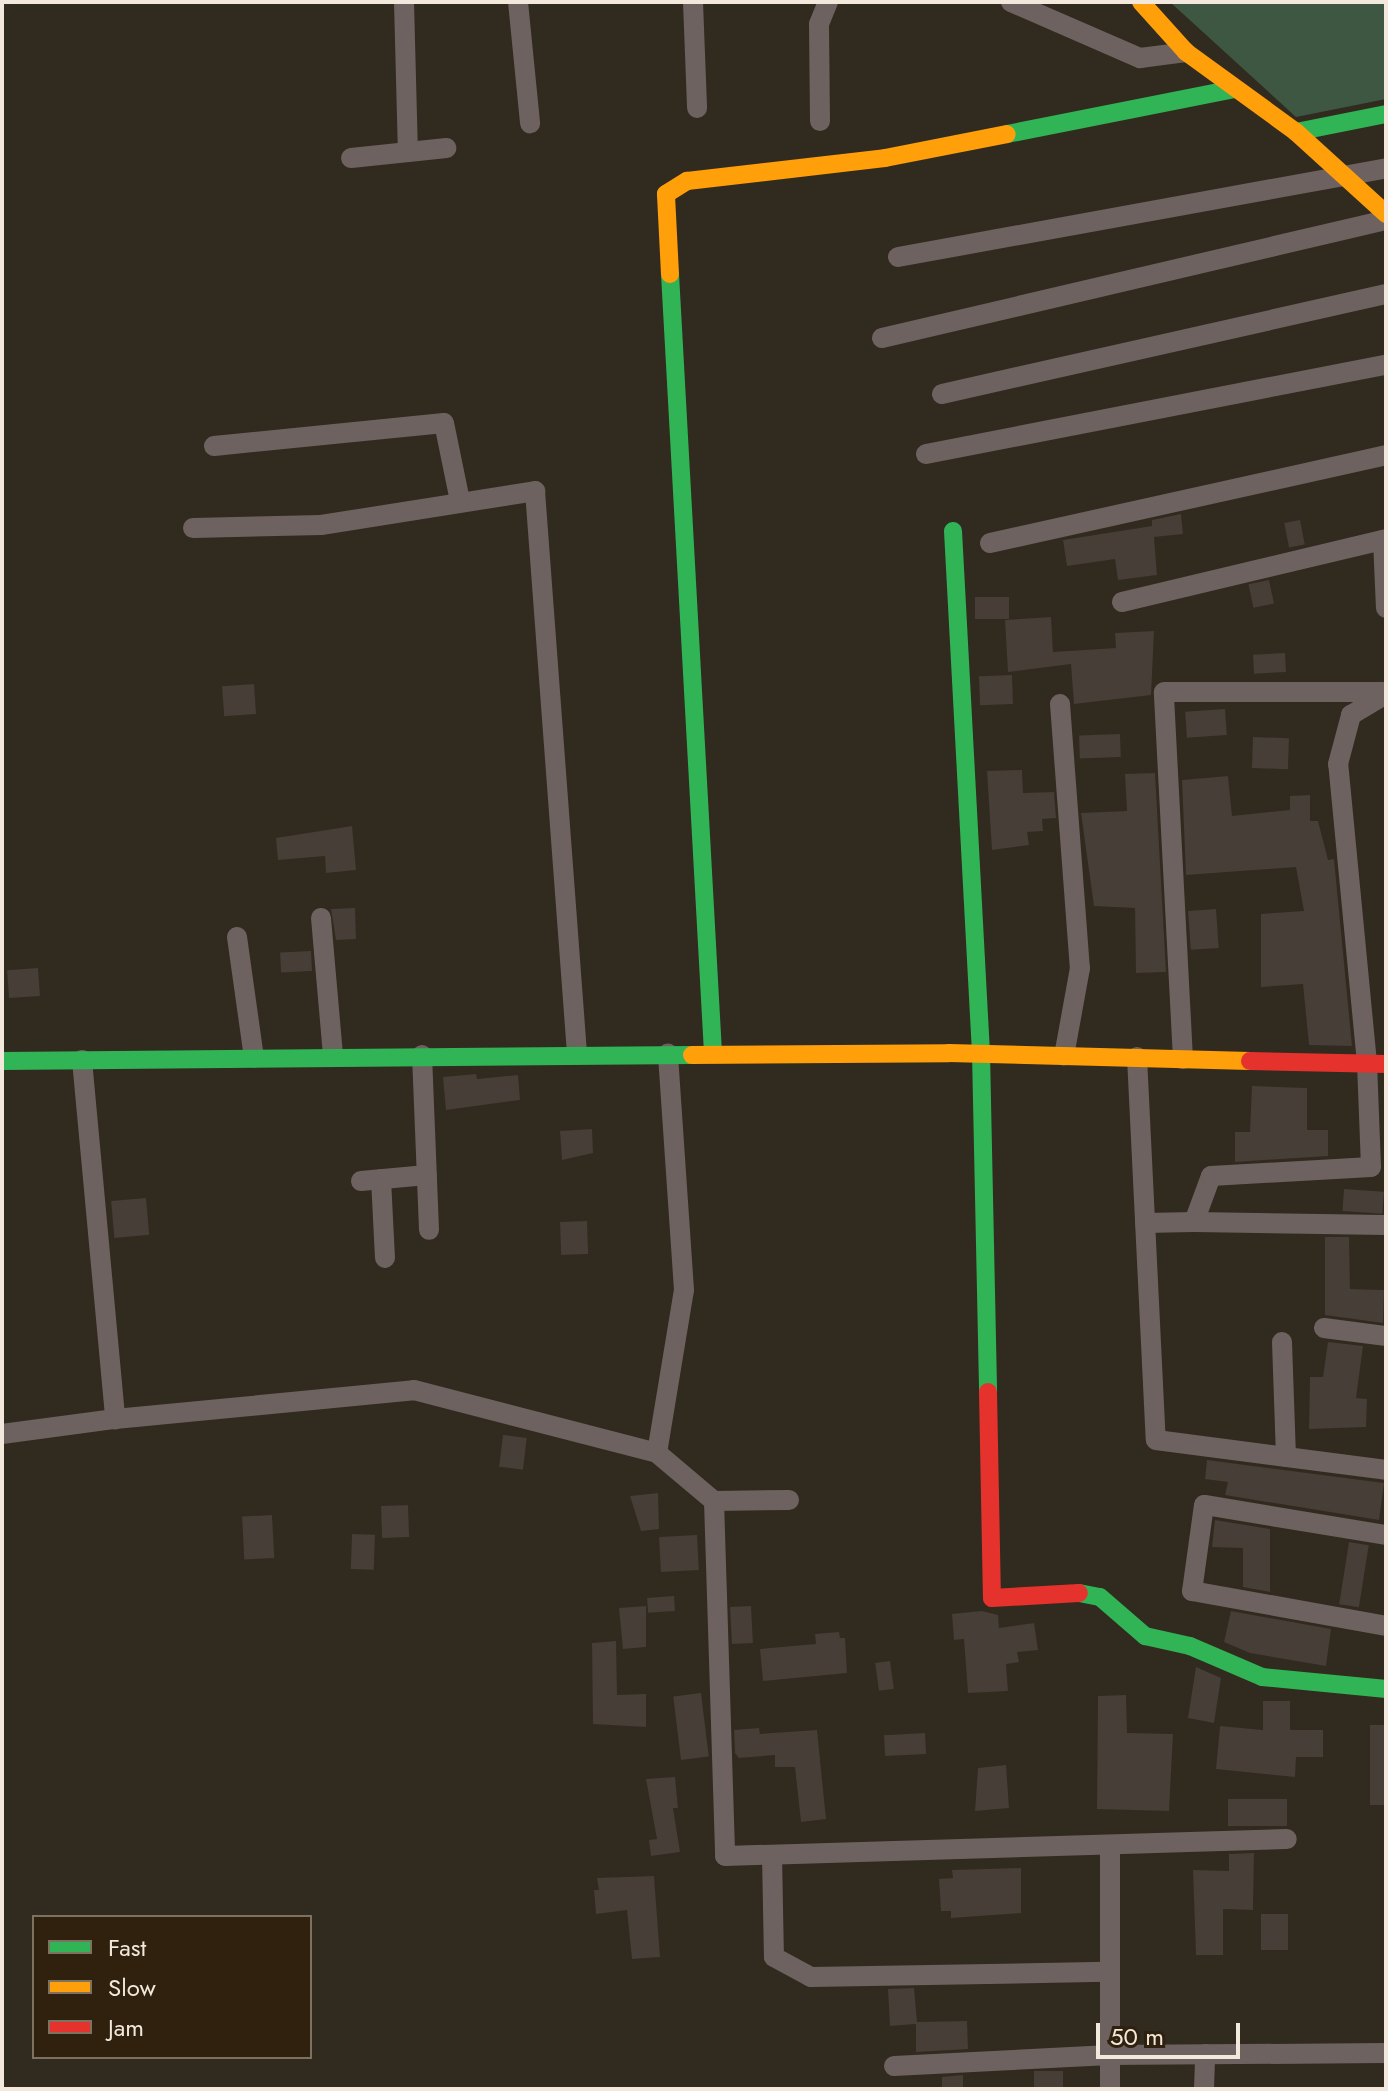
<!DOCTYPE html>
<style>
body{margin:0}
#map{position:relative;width:1388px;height:2091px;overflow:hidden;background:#312a1f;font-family:Jost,sans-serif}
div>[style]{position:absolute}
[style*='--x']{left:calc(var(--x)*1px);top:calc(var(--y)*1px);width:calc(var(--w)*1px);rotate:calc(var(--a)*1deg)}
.forest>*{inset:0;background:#3e5742}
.building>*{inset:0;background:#463e37;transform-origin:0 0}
.street>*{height:20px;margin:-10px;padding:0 10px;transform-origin:10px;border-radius:10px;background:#6d625f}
.fast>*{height:18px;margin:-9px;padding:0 9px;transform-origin:9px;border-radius:9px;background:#30b455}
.slow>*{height:18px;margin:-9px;padding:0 9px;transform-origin:9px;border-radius:9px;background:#ff9f0a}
.jam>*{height:18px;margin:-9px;padding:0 9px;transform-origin:9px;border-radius:9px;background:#e5322d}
span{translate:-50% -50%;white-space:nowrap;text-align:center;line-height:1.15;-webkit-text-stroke:6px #2f210d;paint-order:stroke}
.frame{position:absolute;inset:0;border:4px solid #f2e9dc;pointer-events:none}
.legend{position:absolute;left:32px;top:1915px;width:280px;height:144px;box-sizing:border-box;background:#2f210d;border:2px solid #7d7160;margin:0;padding:10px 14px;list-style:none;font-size:24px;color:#f2e9dc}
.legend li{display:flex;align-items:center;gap:16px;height:40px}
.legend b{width:40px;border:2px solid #7d7160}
.scale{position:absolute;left:1096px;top:2023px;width:144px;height:36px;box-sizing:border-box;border:4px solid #f2e9dc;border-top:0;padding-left:10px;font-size:24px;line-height:28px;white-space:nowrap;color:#f2e9dc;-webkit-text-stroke:6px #2f210d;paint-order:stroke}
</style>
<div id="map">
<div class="forest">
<div style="clip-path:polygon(1170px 2px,1386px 2px,1386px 99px,1296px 117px)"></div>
</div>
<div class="building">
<div style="clip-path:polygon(1181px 514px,1183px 534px,1154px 537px,1157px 575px,1118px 580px,1115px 559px,1067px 566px,1063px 540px,1152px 526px,1152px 520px)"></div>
<div style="left:1300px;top:520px;width:25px;height:16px;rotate:79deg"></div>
<div style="left:1269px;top:580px;width:24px;height:21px;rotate:78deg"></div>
<div style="left:975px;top:597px;width:34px;height:22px"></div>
<div style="clip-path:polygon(1051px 617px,1053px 652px,1116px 648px,1115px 633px,1154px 631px,1151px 695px,1074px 704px,1071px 664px,1008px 672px,1005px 620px)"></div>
<div style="left:1285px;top:653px;width:19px;height:32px;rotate:87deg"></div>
<div style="left:1012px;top:675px;width:29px;height:33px;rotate:88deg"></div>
<div style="left:254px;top:684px;width:30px;height:32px;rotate:86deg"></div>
<div style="left:1225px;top:709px;width:26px;height:40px;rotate:86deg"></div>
<div style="left:1120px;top:734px;width:23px;height:41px;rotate:88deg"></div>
<div style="left:1253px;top:737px;width:36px;height:31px;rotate:2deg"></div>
<div style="clip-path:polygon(1022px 770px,1023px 793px,1054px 792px,1056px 818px,1042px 819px,1043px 831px,1027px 832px,1029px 845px,992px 850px,987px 771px)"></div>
<div style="clip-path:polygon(1155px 773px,1166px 972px,1136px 973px,1135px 908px,1094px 906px,1081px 813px,1127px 811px,1125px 774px)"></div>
<div style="clip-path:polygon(1228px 776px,1232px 816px,1290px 810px,1290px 796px,1310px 795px,1310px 821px,1318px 821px,1328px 860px,1334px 859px,1352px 1046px,1309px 1045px,1303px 984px,1261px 987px,1261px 914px,1304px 911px,1296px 867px,1186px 875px,1182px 780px)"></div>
<div style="clip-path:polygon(352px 826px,356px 870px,326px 873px,325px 856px,278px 860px,276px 838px)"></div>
<div style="clip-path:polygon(355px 908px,356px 939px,336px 940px,331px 909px)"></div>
<div style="left:1216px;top:909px;width:39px;height:28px;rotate:86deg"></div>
<div style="left:311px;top:951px;width:20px;height:31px;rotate:87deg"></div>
<div style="left:38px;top:968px;width:28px;height:31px;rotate:86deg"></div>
<div style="clip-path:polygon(476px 1074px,477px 1079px,518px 1075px,520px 1100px,446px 1110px,443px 1077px)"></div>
<div style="clip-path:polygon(1252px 1086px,1307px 1088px,1307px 1130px,1328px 1130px,1328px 1156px,1235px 1162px,1235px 1132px,1250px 1132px)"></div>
<div style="clip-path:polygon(592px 1129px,593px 1153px,562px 1160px,560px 1131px)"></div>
<div style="left:1344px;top:1189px;width:40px;height:22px;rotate:4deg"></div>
<div style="left:146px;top:1198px;width:37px;height:35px;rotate:85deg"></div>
<div style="left:587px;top:1221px;width:33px;height:27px;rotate:88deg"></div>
<div style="clip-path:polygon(1325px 1237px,1349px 1237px,1350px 1289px,1384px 1290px,1383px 1323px,1325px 1315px)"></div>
<div style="clip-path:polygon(1328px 1342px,1363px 1346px,1356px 1398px,1367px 1399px,1366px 1427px,1309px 1429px,1310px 1377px,1323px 1377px)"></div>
<div style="left:503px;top:1435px;width:24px;height:32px;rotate:7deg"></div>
<div style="clip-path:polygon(1207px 1460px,1384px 1483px,1379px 1520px,1225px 1495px,1228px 1482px,1205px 1479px)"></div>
<div style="clip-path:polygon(658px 1493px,659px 1529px,641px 1531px,630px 1496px)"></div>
<div style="left:408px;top:1505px;width:32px;height:27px;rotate:88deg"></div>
<div style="left:272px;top:1515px;width:43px;height:30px;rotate:87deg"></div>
<div style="clip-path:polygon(1215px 1520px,1270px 1529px,1270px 1592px,1243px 1587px,1243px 1548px,1212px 1547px)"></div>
<div style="left:352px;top:1534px;width:23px;height:35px;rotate:2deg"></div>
<div style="left:697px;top:1535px;width:35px;height:38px;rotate:87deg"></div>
<div style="left:1349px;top:1542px;width:20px;height:63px;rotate:9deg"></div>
<div style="left:674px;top:1596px;width:15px;height:27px;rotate:86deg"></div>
<div style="clip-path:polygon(646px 1606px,646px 1647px,623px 1649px,619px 1608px)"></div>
<div style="left:751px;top:1606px;width:37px;height:21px;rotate:87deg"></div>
<div style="clip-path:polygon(982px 1611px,998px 1615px,999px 1628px,1034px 1623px,1038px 1650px,1017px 1652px,1019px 1662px,1006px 1664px,1008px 1691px,968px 1693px,964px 1639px,954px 1640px,952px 1614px)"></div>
<div style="clip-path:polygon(1231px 1611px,1331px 1629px,1326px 1666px,1250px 1653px,1224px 1642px)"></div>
<div style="clip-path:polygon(839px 1632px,840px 1638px,845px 1638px,847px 1673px,763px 1681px,760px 1649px,816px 1644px,815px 1634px)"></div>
<div style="clip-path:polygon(616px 1641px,617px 1695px,646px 1694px,646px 1727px,593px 1724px,592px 1643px)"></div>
<div style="left:890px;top:1661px;width:28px;height:15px;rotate:82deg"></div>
<div style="clip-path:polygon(1196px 1667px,1221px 1678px,1214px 1723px,1188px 1718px)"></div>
<div style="left:701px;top:1693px;width:64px;height:28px;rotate:83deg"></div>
<div style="clip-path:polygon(1126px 1695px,1127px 1733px,1173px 1734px,1169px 1811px,1097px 1809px,1098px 1696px)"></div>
<div style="clip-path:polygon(1263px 1701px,1290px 1701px,1290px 1730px,1323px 1730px,1323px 1757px,1296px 1757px,1295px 1777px,1216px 1769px,1220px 1726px,1263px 1730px)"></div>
<div style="left:1370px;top:1725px;width:16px;height:80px"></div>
<div style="clip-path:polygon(759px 1728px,760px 1734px,817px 1730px,826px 1819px,801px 1822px,795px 1767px,775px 1767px,775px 1755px,739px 1758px,735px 1753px,734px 1730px)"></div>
<div style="left:925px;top:1733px;width:21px;height:41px;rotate:87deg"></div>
<div style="clip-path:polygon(1006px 1765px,1009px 1808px,975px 1811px,978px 1768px)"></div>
<div style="clip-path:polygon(675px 1777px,678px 1808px,673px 1808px,680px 1852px,651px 1856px,649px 1840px,657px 1839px,646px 1779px)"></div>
<div style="left:1287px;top:1799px;width:27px;height:59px;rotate:90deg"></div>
<div style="clip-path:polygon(1254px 1853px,1253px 1910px,1223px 1909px,1223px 1955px,1196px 1955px,1193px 1870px,1229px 1871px,1229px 1854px)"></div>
<div style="clip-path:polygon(1021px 1868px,1021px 1913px,951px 1918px,951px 1911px,941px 1911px,939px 1879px,953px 1878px,952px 1870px)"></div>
<div style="clip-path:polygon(654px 1876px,660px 1957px,632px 1959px,627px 1910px,596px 1914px,594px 1890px,599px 1890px,597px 1878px)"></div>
<div style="left:1261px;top:1914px;width:27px;height:36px"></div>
<div style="clip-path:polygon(914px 1988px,917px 2022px,967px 2021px,968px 2049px,916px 2052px,916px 2024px,890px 2026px,888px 1989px)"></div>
<div style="left:1063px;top:2071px;width:18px;height:29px;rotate:90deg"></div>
<div style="clip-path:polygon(963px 2075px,963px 2089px,942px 2089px,942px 2077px)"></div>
</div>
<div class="street">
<div style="--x:404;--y:2;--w:150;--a:88.5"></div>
<div style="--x:518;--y:2;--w:122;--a:84.3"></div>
<div style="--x:693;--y:2;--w:106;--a:87.8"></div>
<div style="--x:1011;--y:2;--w:141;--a:23.5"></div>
<div style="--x:1140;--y:58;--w:46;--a:-7.4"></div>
<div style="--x:820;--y:121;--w:97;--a:-90.6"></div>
<div style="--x:819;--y:24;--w:24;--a:-68"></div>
<div style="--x:351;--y:158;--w:96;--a:-6"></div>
<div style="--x:898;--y:257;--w:496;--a:-10.3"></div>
<div style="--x:882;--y:338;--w:518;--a:-13.18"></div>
<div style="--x:942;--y:394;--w:455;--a:-12.7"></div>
<div style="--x:214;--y:446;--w:231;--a:-5.7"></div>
<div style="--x:444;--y:423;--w:80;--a:78.4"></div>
<div style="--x:926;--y:454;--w:469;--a:-11"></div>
<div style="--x:193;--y:528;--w:128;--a:-1.3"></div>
<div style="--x:321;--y:525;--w:217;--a:-9"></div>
<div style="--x:535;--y:491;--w:565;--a:85.73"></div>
<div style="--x:1383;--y:540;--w:68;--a:87.5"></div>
<div style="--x:990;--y:543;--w:406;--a:-12.5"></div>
<div style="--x:1122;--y:602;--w:271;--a:-13.4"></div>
<div style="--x:1060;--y:704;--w:265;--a:85.7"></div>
<div style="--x:1080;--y:968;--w:89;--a:100.3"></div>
<div style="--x:321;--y:918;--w:138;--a:85"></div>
<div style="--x:237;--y:937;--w:122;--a:82"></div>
<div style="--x:422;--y:1055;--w:175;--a:87.7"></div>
<div style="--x:1137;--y:1057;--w:383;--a:87.2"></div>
<div style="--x:1156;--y:1440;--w:232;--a:7.4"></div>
<div style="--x:1183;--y:1059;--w:367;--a:-93"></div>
<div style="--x:1164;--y:692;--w:222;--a:0"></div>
<div style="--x:82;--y:1060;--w:361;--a:84.7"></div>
<div style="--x:115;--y:1419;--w:300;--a:-5.5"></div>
<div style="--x:414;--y:1390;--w:251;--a:14.5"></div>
<div style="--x:657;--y:1453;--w:75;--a:40.1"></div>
<div style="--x:714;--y:1501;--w:75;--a:-0.8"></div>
<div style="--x:381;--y:1179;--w:79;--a:87.1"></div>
<div style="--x:361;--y:1181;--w:66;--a:-5.2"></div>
<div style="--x:1194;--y:1222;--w:192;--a:0.9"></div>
<div style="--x:1145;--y:1223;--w:49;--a:-1.2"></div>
<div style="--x:1194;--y:1222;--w:49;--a:-69.7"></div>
<div style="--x:1211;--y:1176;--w:160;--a:-3.2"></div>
<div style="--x:1371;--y:1167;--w:104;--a:-92.2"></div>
<div style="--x:1367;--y:1063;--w:300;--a:-95.5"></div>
<div style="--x:1338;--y:764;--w:51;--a:-75.1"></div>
<div style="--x:1351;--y:715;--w:41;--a:-31"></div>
<div style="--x:1324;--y:1328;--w:63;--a:7.4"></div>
<div style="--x:1282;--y:1342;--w:115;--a:88"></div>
<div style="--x:2;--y:1434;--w:114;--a:-7.6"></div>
<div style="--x:657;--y:1453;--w:165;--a:-80.6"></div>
<div style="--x:684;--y:1290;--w:237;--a:-93.9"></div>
<div style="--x:714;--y:1501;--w:355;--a:88.2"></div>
<div style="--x:725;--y:1856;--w:562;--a:-1.73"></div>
<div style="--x:1386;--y:1535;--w:184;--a:-170.6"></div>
<div style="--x:1204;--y:1505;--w:87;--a:97.9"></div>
<div style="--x:1192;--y:1591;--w:197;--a:10.2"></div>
<div style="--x:772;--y:1855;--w:102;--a:88.9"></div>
<div style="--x:774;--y:1957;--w:42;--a:28.4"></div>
<div style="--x:811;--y:1977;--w:296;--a:-1"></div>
<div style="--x:894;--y:2066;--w:216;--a:-2.9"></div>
<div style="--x:1110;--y:2055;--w:276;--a:-0.4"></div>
<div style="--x:1110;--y:2089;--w:244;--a:-90"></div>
<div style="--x:1204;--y:2089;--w:35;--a:-88"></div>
</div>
<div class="fast">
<div style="--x:1296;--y:132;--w:92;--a:-11.3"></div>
<div style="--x:1007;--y:134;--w:231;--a:-11.2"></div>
<div style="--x:670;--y:274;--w:781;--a:86.84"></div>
<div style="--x:953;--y:531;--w:523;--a:86.93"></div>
<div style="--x:981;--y:1053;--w:339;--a:88.8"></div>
<div style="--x:2;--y:1061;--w:690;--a:-0.5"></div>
<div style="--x:1079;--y:1593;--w:21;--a:11"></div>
<div style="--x:1100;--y:1597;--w:60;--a:40.9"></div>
<div style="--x:1145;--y:1636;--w:46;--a:12.5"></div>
<div style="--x:1190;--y:1646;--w:78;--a:23.3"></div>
<div style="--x:1262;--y:1677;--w:125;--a:5.5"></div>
</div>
<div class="slow">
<div style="--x:1141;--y:2;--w:67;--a:48"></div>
<div style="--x:1186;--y:52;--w:136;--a:36"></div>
<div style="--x:1296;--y:132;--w:122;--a:42.3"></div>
<div style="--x:670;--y:274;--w:80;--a:-92.9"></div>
<div style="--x:666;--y:194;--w:25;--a:-32"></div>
<div style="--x:687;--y:181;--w:199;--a:-6.6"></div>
<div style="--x:885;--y:158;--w:124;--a:-11.1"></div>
<div style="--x:692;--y:1055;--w:257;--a:-0.4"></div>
<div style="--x:949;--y:1053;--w:301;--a:1.5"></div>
</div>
<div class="jam">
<div style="--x:1250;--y:1061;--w:136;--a:1.3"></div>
<div style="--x:988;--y:1392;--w:206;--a:88.9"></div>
<div style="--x:992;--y:1598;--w:87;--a:-3.3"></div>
</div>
<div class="frame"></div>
<ul class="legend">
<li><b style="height:10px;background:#30b455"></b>Fast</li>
<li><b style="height:10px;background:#ff9f0a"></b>Slow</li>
<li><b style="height:10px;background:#e5322d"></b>Jam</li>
</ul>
<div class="scale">50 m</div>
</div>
